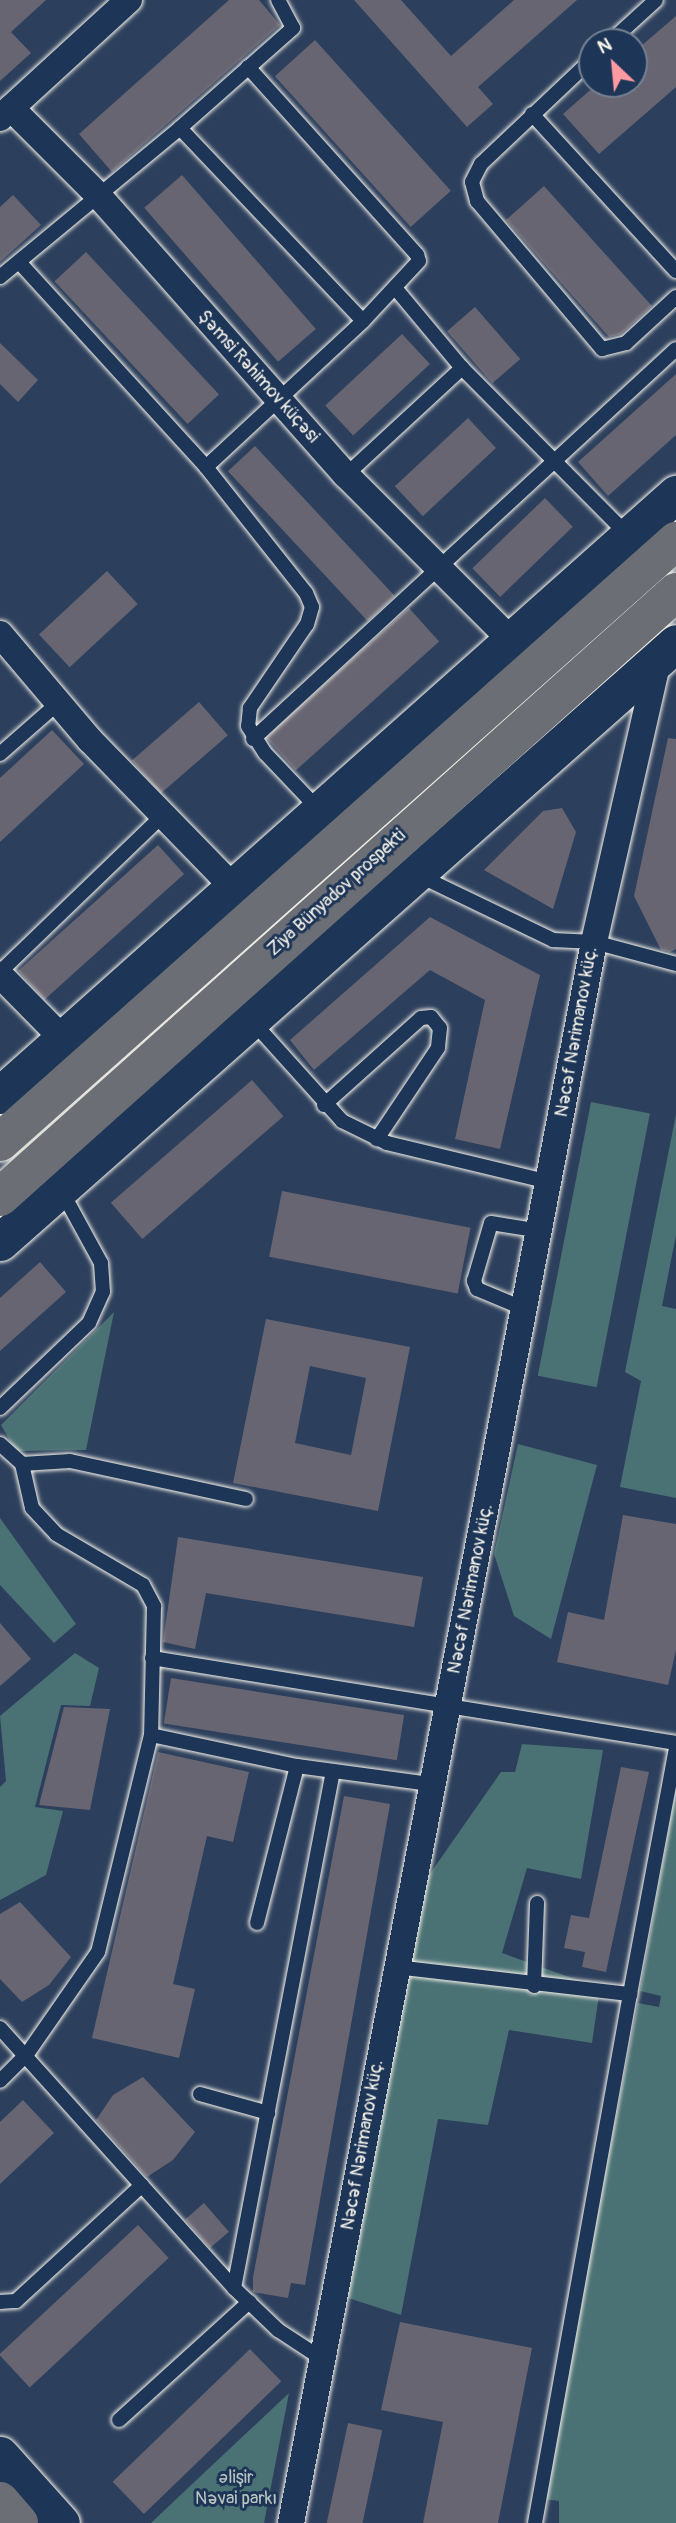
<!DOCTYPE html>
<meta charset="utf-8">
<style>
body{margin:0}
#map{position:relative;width:676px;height:2523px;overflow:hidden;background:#2c3f5c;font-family:Pangolin,sans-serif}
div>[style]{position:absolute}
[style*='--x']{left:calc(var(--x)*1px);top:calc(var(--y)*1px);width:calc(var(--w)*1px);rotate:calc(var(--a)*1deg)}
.green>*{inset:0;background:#4a7174;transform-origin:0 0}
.building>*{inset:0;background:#686572;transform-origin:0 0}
.roads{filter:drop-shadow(0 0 2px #f4f1e8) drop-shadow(0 0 2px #f4f1e8)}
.service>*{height:14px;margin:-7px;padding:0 7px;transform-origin:7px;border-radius:7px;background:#1d3557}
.minor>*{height:26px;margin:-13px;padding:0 13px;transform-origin:13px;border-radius:13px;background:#1d3557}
.secondary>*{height:37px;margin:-18.5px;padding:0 18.5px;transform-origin:18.5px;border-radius:18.5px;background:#1d3557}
.primary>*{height:38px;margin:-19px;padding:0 19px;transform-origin:19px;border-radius:19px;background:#6b6f75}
span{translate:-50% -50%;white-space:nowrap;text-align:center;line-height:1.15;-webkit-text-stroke:6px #1d3557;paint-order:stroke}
.street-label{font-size:18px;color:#f4f1e8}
.park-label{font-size:18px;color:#b8c4bf}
.north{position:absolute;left:578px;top:28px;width:70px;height:70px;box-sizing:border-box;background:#1d3557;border:2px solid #738091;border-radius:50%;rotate:334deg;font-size:19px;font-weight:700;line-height:28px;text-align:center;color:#f4f1e8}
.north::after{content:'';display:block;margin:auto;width:24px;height:32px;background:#ff9aa2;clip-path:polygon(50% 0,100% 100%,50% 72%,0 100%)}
</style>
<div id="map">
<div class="green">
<div style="left:591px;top:1102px;width:60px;height:279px;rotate:11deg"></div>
<div style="clip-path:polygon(676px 1114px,676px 1235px,662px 1306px,676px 1309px,676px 1498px,620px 1487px,641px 1381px,625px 1372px)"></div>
<div style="clip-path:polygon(114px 1312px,86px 1450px,16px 1451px,1px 1425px)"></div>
<div style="clip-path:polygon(518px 1444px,597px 1465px,551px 1639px,514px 1616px,494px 1554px)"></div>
<div style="clip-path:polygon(0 1518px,76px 1624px,54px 1643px,0 1585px)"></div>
<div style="clip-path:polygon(75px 1653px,99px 1668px,90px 1706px,61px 1705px,35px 1807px,63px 1811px,46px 1875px,0 1900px,0 1787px,6px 1781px,0 1716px)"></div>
<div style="clip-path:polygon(522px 1744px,603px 1750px,581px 1879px,527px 1868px,502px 1953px,600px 1988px,592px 2043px,509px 2030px,488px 2125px,438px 2119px,401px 2315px,345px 2297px,427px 1878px,501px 1772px,515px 1772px)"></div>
<div style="clip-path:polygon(676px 1788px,676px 2523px,559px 2523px,559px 2501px,543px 2499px,638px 2003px,659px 2007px,661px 1996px,640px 1991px)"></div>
<div style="clip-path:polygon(289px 2393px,264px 2523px,151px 2523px,189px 2487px)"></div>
</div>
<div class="building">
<div style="clip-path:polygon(0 0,46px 0,11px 32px,31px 53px,0 81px)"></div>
<div style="clip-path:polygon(229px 0,259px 0,280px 25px,112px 172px,79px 134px)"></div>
<div style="clip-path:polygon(354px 0,401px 0,451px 56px,514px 0,577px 0,478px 87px,493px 104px,467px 127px)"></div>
<div style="clip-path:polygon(676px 16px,676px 87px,599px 154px,563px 114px,597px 84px,634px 84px,634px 52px)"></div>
<div style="left:315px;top:40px;width:203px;height:54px;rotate:48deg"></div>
<div style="left:182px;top:175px;width:204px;height:50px;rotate:49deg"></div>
<div style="clip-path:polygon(544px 186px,652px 306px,621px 334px,609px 337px,506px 220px)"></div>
<div style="clip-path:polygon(13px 195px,41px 225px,0 262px,0 207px)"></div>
<div style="left:86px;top:252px;width:195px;height:43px;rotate:47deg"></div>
<div style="left:475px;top:307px;width:69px;height:37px;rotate:49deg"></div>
<div style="left:402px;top:334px;width:41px;height:105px;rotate:47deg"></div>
<div style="clip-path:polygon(0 343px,38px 380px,18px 402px,0 384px)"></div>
<div style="clip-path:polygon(676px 374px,676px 435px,608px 496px,578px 462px)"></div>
<div style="left:468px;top:418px;width:41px;height:100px;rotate:47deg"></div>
<div style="left:255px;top:446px;width:205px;height:37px;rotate:47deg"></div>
<div style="left:545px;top:498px;width:40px;height:101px;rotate:46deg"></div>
<div style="left:107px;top:571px;width:45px;height:93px;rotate:47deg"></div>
<div style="left:409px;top:608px;width:45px;height:193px;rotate:48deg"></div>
<div style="left:199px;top:702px;width:44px;height:89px;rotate:49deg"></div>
<div style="clip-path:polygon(52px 730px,84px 764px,0 842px,0 778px)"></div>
<div style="clip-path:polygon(668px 738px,676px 739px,676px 949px,670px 952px,661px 950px,634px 896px)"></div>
<div style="clip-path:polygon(562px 808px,576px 832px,553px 909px,484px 870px,543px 811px)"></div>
<div style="left:158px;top:845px;width:39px;height:188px;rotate:48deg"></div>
<div style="clip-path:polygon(430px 917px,540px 975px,500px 1149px,455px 1139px,485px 1000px,430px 970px,314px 1070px,290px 1040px)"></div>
<div style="left:252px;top:1080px;width:48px;height:187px;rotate:49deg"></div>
<div style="left:282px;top:1191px;width:192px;height:67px;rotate:11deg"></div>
<div style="clip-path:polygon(40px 1262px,66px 1292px,0 1351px,0 1298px)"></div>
<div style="clip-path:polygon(evenodd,266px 1319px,410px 1347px,378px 1511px,233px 1483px,266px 1319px,310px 1366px,366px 1378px,351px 1455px,295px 1443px,310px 1366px)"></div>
<div style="clip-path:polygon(623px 1515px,676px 1524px,676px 1650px,668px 1685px,557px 1662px,568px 1612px,604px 1620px)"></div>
<div style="clip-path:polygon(178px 1537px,423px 1577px,414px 1627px,206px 1593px,195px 1649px,163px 1642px)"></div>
<div style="clip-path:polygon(0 1623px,31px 1659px,0 1686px)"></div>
<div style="left:171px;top:1678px;width:236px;height:46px;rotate:9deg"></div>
<div style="clip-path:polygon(64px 1707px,110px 1709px,90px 1810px,39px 1805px)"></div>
<div style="clip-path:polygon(158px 1752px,249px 1772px,233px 1842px,207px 1836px,173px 1984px,195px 1989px,179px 2058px,92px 2038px)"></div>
<div style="clip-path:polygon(621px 1767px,649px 1772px,606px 1972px,582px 1967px,585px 1952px,564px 1948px,571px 1915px,589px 1918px)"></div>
<div style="clip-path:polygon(344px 1796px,390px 1804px,305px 2285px,291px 2283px,288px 2298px,253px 2292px,253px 2277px)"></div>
<div style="clip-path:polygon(20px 1902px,71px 1957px,49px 1985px,22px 2002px,0 1979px,0 1914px)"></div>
<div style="clip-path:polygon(143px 2077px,195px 2132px,173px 2160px,147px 2177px,96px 2120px,113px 2095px)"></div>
<div style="clip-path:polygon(23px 2100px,54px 2133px,0 2184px,0 2122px)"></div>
<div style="left:204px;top:2203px;width:38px;height:25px;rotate:49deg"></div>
<div style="left:138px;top:2225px;width:45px;height:190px;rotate:47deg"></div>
<div style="clip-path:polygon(400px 2322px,532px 2348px,498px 2523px,423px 2523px,443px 2422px,381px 2410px)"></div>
<div style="left:250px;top:2349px;width:45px;height:191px;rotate:46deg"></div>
<div style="left:348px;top:2423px;width:35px;height:102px;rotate:12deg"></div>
</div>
<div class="roads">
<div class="service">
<div style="--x:610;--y:42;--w:62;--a:-42.4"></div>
<div style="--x:592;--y:59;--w:153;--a:136.6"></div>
<div style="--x:481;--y:164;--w:20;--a:117"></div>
<div style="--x:472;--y:182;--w:20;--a:75"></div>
<div style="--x:477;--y:201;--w:194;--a:49.8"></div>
<div style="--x:602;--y:349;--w:25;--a:-14"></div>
<div style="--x:626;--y:343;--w:68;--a:-42.6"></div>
<div style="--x:248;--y:67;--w:253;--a:48"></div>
<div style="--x:417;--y:255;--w:6;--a:72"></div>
<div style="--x:419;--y:261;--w:82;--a:133"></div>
<div style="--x:532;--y:114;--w:213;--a:47.5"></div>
<div style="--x:19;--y:262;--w:277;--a:47.6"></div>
<div style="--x:206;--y:467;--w:161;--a:51.6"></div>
<div style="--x:306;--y:593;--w:15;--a:67"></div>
<div style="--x:312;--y:607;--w:18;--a:106"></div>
<div style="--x:307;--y:624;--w:102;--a:124.2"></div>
<div style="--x:250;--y:708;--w:18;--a:96"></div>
<div style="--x:248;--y:726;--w:32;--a:58"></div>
<div style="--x:265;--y:753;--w:79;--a:46.5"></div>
<div style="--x:0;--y:277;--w:234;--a:-39.6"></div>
<div style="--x:396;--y:289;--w:103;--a:50.1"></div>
<div style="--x:462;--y:368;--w:235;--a:45.2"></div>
<div style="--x:206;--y:467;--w:214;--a:-42.9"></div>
<div style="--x:363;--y:321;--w:266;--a:-133.5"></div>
<div style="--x:180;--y:128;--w:151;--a:-41.5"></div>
<div style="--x:293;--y:28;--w:32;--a:-118"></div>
<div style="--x:346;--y:475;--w:158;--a:-42.7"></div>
<div style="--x:253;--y:739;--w:575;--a:-42.68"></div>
<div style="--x:0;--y:754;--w:77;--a:-41.3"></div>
<div style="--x:420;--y:876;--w:148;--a:25.7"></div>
<div style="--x:553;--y:940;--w:41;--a:2.8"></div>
<div style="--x:594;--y:942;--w:85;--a:15"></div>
<div style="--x:0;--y:972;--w:226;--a:-43.9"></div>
<div style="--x:253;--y:1022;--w:133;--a:48"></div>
<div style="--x:342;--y:1121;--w:50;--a:26.1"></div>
<div style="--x:387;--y:1143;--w:168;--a:13.5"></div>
<div style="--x:324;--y:1105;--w:130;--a:-41.9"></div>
<div style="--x:421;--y:1018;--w:10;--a:-6"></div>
<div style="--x:431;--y:1017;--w:14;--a:51"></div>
<div style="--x:440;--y:1028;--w:20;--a:96"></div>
<div style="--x:438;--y:1048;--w:110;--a:123.8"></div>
<div style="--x:525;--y:1309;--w:52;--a:-157.4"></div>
<div style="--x:477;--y:1289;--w:9;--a:-111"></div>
<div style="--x:474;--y:1281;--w:60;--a:-73.7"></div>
<div style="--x:491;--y:1223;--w:51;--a:9.1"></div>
<div style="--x:0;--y:1408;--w:123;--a:-43.7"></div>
<div style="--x:89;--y:1323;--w:34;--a:-66"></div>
<div style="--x:103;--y:1292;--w:29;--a:-94"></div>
<div style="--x:101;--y:1263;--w:83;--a:-118.7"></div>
<div style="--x:0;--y:1444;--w:30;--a:42"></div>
<div style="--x:22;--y:1464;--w:45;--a:77.2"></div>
<div style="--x:32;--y:1508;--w:35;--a:47"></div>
<div style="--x:56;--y:1534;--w:101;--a:30.4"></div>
<div style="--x:143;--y:1585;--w:24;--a:62"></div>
<div style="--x:154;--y:1606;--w:129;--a:91.3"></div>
<div style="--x:151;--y:1735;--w:223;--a:103.7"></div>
<div style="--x:98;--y:1952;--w:124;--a:124.8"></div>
<div style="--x:27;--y:2054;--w:38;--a:135"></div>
<div style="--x:22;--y:1464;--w:48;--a:-3.6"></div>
<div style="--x:70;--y:1461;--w:180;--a:12.2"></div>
<div style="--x:152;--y:1658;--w:531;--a:9.21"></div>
<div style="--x:151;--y:1735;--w:149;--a:12"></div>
<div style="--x:297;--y:1766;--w:134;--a:7.7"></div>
<div style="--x:257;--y:1923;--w:162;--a:-75.7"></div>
<div style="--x:396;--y:1967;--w:236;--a:6.6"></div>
<div style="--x:630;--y:1994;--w:537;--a:100.18"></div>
<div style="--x:534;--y:1986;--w:83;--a:-87.9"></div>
<div style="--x:630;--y:1994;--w:250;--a:-79.4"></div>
<div style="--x:0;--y:2028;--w:350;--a:48"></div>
<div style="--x:234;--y:2288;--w:61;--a:43.7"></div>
<div style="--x:278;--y:2330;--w:55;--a:33.1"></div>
<div style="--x:200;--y:2094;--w:71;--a:15.6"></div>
<div style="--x:234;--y:2288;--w:526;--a:-79.16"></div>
<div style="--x:0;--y:2302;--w:16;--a:-4"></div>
<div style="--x:16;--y:2301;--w:171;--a:-42.6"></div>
<div style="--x:119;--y:2420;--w:176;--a:-42.2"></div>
</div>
<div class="minor">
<div style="--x:11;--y:108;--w:123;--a:45"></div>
<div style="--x:98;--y:195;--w:374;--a:48.5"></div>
<div style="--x:346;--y:475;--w:233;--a:45"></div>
<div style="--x:0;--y:118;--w:175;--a:-42.5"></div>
<div style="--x:0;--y:634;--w:139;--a:49.7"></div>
<div style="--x:90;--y:740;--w:206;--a:45.8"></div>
<div style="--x:0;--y:975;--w:91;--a:45.4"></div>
<div style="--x:291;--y:2523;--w:1610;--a:-79.15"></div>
<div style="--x:594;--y:942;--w:293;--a:-77.2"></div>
</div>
<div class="secondary">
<div style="--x:0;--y:1095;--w:905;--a:-41.64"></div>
<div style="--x:0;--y:1242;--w:903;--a:-41.54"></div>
<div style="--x:0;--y:2455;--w:91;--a:48.1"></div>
</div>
<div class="primary">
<div style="--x:0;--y:1142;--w:905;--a:-41.64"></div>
<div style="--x:0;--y:1197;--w:907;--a:-41.83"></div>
<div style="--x:0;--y:2501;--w:29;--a:49"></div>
</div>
</div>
<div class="street-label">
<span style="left:258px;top:377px;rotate:48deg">Şəmsi Rəhimov küçəsi</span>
<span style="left:337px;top:893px;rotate:-42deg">Ziya Bünyadov prospekti</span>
<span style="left:577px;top:1032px;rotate:-80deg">Nəcəf Nərimanov küç.</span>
<span style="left:471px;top:1589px;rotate:-79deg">Nəcəf Nərimanov küç.</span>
<span style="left:363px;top:2145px;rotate:-80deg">Nəcəf Nərimanov küç.</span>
</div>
<div class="park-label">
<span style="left:236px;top:2489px">Əlişir<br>Nəvai parkı</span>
</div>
<div class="north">N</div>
</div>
